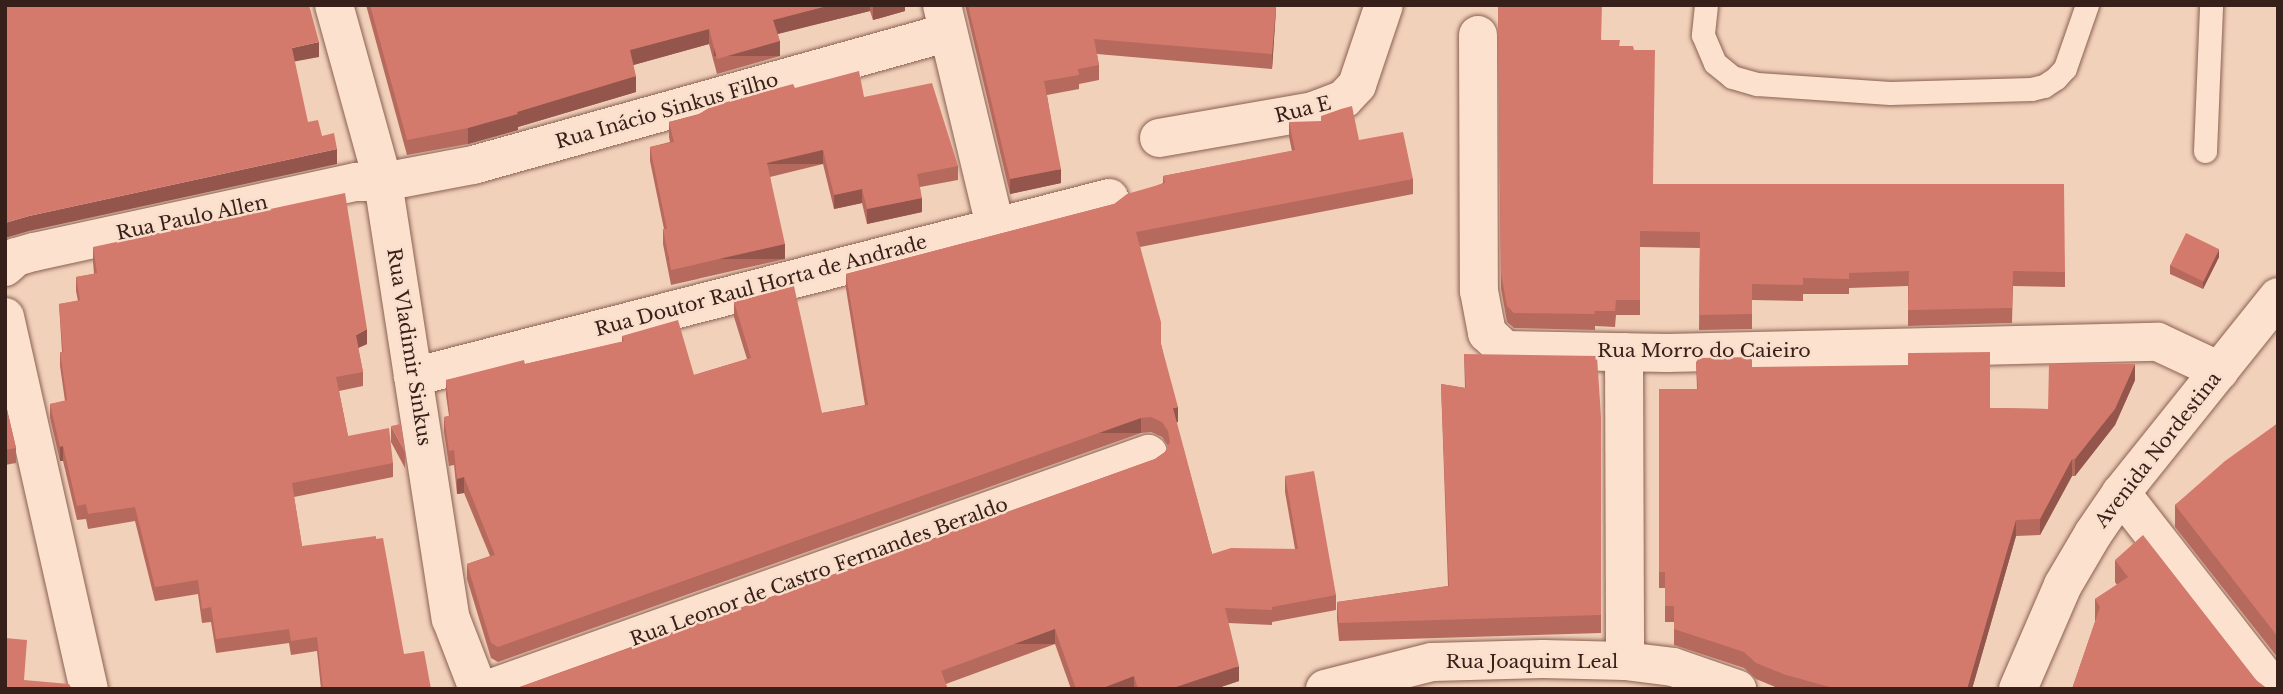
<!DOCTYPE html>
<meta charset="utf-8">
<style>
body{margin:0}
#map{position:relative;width:2283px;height:694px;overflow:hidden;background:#f2d1ba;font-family:"Libre Baskerville",serif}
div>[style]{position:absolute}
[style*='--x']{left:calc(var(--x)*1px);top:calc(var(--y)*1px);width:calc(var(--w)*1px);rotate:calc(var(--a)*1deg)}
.roads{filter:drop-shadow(0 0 2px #8a6153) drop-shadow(0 0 2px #8a6153)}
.service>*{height:23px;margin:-11.5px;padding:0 11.5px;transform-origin:11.5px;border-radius:11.5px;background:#fce1ce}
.minor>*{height:38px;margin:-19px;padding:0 19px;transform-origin:19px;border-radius:19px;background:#fce1ce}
.secondary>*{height:38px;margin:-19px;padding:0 19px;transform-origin:19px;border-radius:19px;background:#fce1ce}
.wall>*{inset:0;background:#b6695d}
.shaded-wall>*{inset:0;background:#94554c;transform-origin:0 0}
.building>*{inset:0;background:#d47a6c;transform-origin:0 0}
span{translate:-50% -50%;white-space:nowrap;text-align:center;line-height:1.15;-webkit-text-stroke:5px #f9decb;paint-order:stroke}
.street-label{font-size:19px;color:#38201a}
.frame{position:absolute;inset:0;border:7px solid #38201a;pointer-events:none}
</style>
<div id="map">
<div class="roads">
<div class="service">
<div style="--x:1706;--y:5;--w:30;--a:96"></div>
<div style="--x:1703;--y:35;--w:30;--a:67"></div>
<div style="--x:1715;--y:63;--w:22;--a:39"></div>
<div style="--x:1732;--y:77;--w:26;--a:16"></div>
<div style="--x:1757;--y:84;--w:133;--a:3.9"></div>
<div style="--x:1890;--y:93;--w:141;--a:-1.6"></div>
<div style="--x:2031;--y:89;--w:13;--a:-13"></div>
<div style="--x:2044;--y:86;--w:14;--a:-34"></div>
<div style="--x:2056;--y:78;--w:13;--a:-48"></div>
<div style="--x:2065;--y:68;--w:67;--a:-70.8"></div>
<div style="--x:2205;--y:151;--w:146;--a:-87.6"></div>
</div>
<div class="minor">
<div style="--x:334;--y:5;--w:184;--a:74.5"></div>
<div style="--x:383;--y:182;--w:442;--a:81.2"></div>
<div style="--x:451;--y:619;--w:75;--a:68.9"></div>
<div style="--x:942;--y:5;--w:226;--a:76.5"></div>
<div style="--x:1478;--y:35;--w:256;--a:89.8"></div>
<div style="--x:1479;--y:291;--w:43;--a:79.2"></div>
<div style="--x:1487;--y:333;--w:25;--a:43"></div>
<div style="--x:1505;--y:350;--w:162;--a:1.1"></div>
<div style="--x:1667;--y:353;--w:491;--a:-1.3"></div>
<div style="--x:2158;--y:342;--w:68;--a:25.1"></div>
<div style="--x:1159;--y:138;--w:156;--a:-9.9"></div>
<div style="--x:1313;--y:111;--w:33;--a:-21"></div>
<div style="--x:1344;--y:99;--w:19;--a:-47"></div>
<div style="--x:1357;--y:85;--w:84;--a:-71.4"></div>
<div style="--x:5;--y:267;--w:15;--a:-42"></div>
<div style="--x:16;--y:257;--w:19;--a:-16"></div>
<div style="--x:34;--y:252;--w:330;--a:-12.3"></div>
<div style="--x:356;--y:182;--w:27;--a:0"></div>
<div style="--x:383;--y:182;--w:92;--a:-10.7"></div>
<div style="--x:473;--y:165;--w:493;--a:-15.6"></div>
<div style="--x:5;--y:317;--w:381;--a:77.3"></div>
<div style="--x:1624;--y:352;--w:309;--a:89.8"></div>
<div style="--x:413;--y:377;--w:719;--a:-14.42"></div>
<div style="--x:2121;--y:493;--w:249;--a:52"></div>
<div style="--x:489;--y:689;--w:700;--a:-19.63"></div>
<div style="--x:1325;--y:689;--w:110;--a:-14.2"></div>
<div style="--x:1432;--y:662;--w:111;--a:-1.5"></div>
<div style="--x:1543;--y:659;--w:82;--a:1.4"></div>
<div style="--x:1625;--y:661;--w:48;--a:7.1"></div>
<div style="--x:1673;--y:667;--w:68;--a:19"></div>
</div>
<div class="secondary">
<div style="--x:2018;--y:689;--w:113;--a:-66.6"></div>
<div style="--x:2063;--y:585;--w:59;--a:-59.5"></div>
<div style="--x:2093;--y:534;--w:50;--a:-55.7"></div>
<div style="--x:2121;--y:493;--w:251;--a:-51.3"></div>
</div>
</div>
<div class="wall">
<div style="clip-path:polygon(366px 5px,905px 5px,905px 11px,873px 20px,870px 11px,778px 34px,780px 56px,717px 74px,709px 44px,633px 65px,636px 92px,518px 127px,518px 130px,468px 144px,407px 155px)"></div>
<div style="clip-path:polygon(965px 5px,1276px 5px,1272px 69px,1097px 54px,1099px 65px,1099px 80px,1079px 84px,1079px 89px,1047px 95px,1061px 183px,1010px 194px)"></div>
<div style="clip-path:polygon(1498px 5px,1620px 46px,1653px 184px,2065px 272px,2065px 287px,2013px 286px,2012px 323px,1908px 326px,1908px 286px,1849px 288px,1849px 294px,1803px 294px,1803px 301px,1752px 300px,1752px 329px,1699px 330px,1700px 248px,1640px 247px,1640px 315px,1616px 315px,1615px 327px,1595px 326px,1595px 330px,1514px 328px,1507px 322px,1501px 289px)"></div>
<div style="clip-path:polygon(795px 88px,864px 97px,958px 166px,958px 180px,920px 187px,922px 212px,867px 224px,862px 203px,834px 209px,823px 164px,770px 177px,785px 259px,671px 285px,663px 244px,663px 229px,664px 229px,650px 161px,650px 147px,670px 142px,669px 137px,669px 122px)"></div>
<div style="clip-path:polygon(1289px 122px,1359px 140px,1413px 179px,1413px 194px,1140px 247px,1178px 422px,1176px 422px,1212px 554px,1295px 549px,1285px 492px,1285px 476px,1336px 595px,1336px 610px,1272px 622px,1272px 625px,1228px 623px,1239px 681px,1215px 689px,1071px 689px,1055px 644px,946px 684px,514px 689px,1155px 459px,1165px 452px,1168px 446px,1162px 437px,1151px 432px,1141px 433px,498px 662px,491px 658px,467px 579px,467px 564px,490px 556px,464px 493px,457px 494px,454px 465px,449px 466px,444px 432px,444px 417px,449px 416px,446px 395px,446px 380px,525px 364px,622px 342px,622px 336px,694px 375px,747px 359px,734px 317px,734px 302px,822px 413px,865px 405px,846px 289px,846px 274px,1114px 204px,1163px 183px,1163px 176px,1292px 151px,1289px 137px)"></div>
<div style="clip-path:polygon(93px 247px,367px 344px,358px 348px,363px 372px,363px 386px,339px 391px,348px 436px,393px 463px,393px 477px,294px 497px,302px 546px,404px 654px,431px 689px,321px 689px,317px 651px,291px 655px,289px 643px,216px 653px,211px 622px,202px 623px,198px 594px,155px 601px,135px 521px,88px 529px,86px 519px,77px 520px,63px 461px,60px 461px,50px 418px,50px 404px,65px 401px,60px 366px,60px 352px,62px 352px,59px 304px,78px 301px,76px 291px,76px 277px,94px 274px,93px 262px)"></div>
<div style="clip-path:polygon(2219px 257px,2203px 289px,2170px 274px,2170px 265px)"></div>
<div style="clip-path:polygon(1464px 354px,1601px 417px,1601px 633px,1339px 641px,1337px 619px,1337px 602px,1448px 586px,1441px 384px,1465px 388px)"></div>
<div style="clip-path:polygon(1696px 362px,1752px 367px,1990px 408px,2048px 409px,2135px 380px,2115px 425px,2075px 476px,2072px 476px,2040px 535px,2016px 536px,1972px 689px,1780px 689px,1756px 679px,1744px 668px,1674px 645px,1674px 622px,1665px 622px,1665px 588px,1659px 588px,1659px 389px,1697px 389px)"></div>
<div style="clip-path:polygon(5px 401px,16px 448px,16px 463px,5px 465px)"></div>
<div style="clip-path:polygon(2278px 423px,2278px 658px,2175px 527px,2175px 505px)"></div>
<div style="clip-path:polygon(391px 426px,405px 452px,405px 468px,391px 442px)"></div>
<div style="clip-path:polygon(2115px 560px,2257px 681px,2265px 687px,2072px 689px,2095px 622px,2095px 599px,2117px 585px,2115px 582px)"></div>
</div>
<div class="shaded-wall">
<div style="clip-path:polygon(831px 5px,870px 5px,870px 11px,773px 35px,773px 20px)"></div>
<div style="clip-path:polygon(873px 5px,905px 5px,905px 11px,873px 20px)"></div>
<div style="clip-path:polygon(1276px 5px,1276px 11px,1272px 69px,1272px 54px)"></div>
<div style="clip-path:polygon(709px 29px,709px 44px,630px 66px,630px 50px)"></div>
<div style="left:780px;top:41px;width:15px;height:66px;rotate:90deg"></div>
<div style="clip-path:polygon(319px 42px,319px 57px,292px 62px,292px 48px)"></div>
<div style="clip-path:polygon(636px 76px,636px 92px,518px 127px,518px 130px,468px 144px,468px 128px,517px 112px)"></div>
<div style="clip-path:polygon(337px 149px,337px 164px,29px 231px,5px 238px,5px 223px,29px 216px)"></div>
<div style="left:823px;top:150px;width:14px;height:57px;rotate:90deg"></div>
<div style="clip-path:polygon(1061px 169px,1061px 183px,1010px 194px,1010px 179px)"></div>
<div style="clip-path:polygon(862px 189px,862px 203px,834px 209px,834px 195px)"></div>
<div style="clip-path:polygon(922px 198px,922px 212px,867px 224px,867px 209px)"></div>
<div style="left:785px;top:244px;width:15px;height:117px;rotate:90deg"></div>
<div style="clip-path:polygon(2219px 249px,2219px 257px,2203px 289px,2203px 280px)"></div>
<div style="clip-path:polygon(367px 329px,367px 344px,356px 349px,356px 335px)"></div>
<div style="clip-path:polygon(2135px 364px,2135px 380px,2115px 425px,2075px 476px,2075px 459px)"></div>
<div style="clip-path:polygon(1178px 407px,1178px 422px,1173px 424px,1173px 408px)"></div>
<div style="left:1141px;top:418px;width:15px;height:683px;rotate:90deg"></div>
<div style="left:63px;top:446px;width:15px;height:3px;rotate:90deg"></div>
<div style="clip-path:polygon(2072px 459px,2072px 476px,2040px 535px,2040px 519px)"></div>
<div style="clip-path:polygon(464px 477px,464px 493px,457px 494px,457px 479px)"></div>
<div style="clip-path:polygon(2016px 520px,2016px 536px,1972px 689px,1967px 689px)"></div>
<div style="left:1055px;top:629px;width:15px;height:121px;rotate:90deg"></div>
<div style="clip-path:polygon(1239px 666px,1239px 681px,1215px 689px,1170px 689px)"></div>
<div style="clip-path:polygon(1134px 676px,1134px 689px,1100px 689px)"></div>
</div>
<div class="building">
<div style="clip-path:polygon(5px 5px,309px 5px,319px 42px,292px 48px,308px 122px,318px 120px,322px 136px,334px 133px,337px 149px,29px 216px,5px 223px)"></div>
<div style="clip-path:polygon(370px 5px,831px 5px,773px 20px,780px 41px,717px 59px,709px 29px,630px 50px,636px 76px,517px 112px,518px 114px,468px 128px,407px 140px)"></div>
<div style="clip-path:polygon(968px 5px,1276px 5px,1272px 54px,1094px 39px,1099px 65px,1078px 69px,1079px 75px,1044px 81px,1061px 169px,1010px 179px)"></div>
<div style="clip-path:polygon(1498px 5px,1602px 5px,1601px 40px,1620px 40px,1619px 46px,1633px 46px,1634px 50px,1655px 50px,1653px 184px,2064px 184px,2065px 272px,2013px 271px,2012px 308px,1908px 310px,1909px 271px,1849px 273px,1849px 279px,1803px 278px,1803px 285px,1752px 284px,1752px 314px,1699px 315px,1700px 232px,1640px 231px,1640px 300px,1616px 300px,1615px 311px,1594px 311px,1595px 314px,1514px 313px,1507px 306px,1501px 273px)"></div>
<div style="clip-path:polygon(859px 71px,864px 97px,932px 83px,958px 166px,917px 174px,922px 198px,867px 209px,862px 189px,834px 195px,823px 150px,767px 163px,785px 244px,671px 270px,663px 229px,667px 229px,650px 147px,674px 142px,669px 122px,697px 115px,712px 106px,793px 84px,795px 88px)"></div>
<div style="clip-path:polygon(1352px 106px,1359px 140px,1403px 132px,1413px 179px,1136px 232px,1161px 322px,1161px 344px,1178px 407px,1173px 408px,1212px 554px,1231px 548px,1298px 549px,1285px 476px,1314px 471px,1336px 595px,1272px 607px,1272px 610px,1225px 608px,1239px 666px,1170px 689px,1138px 689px,1134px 676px,1100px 689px,1076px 689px,1055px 629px,941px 671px,948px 689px,515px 689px,1155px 459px,1165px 452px,1170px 442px,1168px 431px,1162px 422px,1151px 417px,1141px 418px,498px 647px,491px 643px,467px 564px,495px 555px,464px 477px,457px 479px,454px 450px,449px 451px,444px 417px,450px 416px,446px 380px,524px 360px,525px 364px,624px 341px,622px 336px,678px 320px,694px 375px,751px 358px,734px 302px,794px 286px,822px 413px,868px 405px,846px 274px,1114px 204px,1127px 194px,1165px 183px,1163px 176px,1295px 150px,1289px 122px,1321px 121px,1321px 116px,1341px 109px)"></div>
<div style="clip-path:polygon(345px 193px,367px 329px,356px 335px,363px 372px,336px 377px,348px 436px,389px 428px,393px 463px,292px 483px,302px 546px,376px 536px,376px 539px,383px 538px,404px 654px,424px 651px,431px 689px,323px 689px,317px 637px,291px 641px,289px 629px,216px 639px,211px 607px,202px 609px,198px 580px,155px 587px,135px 507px,88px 514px,86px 504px,77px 506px,63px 446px,60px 447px,50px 404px,67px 400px,60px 352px,63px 352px,59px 304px,80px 300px,76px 277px,97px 273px,93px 247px)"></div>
<div style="left:2186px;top:233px;width:37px;height:36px;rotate:26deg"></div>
<div style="clip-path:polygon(1990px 352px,1990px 408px,2048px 409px,2049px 364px,2135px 364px,2115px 409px,2075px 459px,2072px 459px,2040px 519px,2016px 520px,1967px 689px,1837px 689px,1786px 675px,1756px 663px,1744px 652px,1674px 629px,1674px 606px,1665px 606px,1665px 572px,1659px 572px,1659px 389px,1698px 389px,1696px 362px,1699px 358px,1752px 357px,1752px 367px,1908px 365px,1908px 353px)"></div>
<div style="clip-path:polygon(1464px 354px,1597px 356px,1601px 417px,1601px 615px,1339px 623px,1337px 602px,1449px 586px,1441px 384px,1466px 388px)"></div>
<div style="clip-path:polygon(5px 401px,16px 448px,5px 450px)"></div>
<div style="clip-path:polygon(2278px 423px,2278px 637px,2175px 505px,2225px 461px)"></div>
<div style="clip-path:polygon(401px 424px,405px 452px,391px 426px)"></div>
<div style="clip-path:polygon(2143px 535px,2257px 681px,2265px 687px,2275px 689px,2072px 689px,2100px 607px,2095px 599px,2128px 577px,2115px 560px)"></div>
<div style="clip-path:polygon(5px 638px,27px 640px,24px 680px,69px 684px,72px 689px,5px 689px)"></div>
</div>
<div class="street-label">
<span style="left:1303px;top:110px;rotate:-14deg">Rua E</span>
<span style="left:667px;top:111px;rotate:-16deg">Rua Inácio Sinkus Filho</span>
<span style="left:192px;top:218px;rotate:-12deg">Rua Paulo Allen</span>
<span style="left:761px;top:286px;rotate:-15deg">Rua Doutor Raul Horta de Andrade</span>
<span style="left:409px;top:347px;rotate:81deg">Rua Vladimir Sinkus</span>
<span style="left:1704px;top:351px">Rua Morro do Caieiro</span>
<span style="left:2158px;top:450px;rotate:-52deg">Avenida Nordestina</span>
<span style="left:819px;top:572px;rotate:-20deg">Rua Leonor de Castro Fernandes Beraldo</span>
<span style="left:1532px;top:662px">Rua Joaquim Leal</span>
</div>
<div class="frame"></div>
</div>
